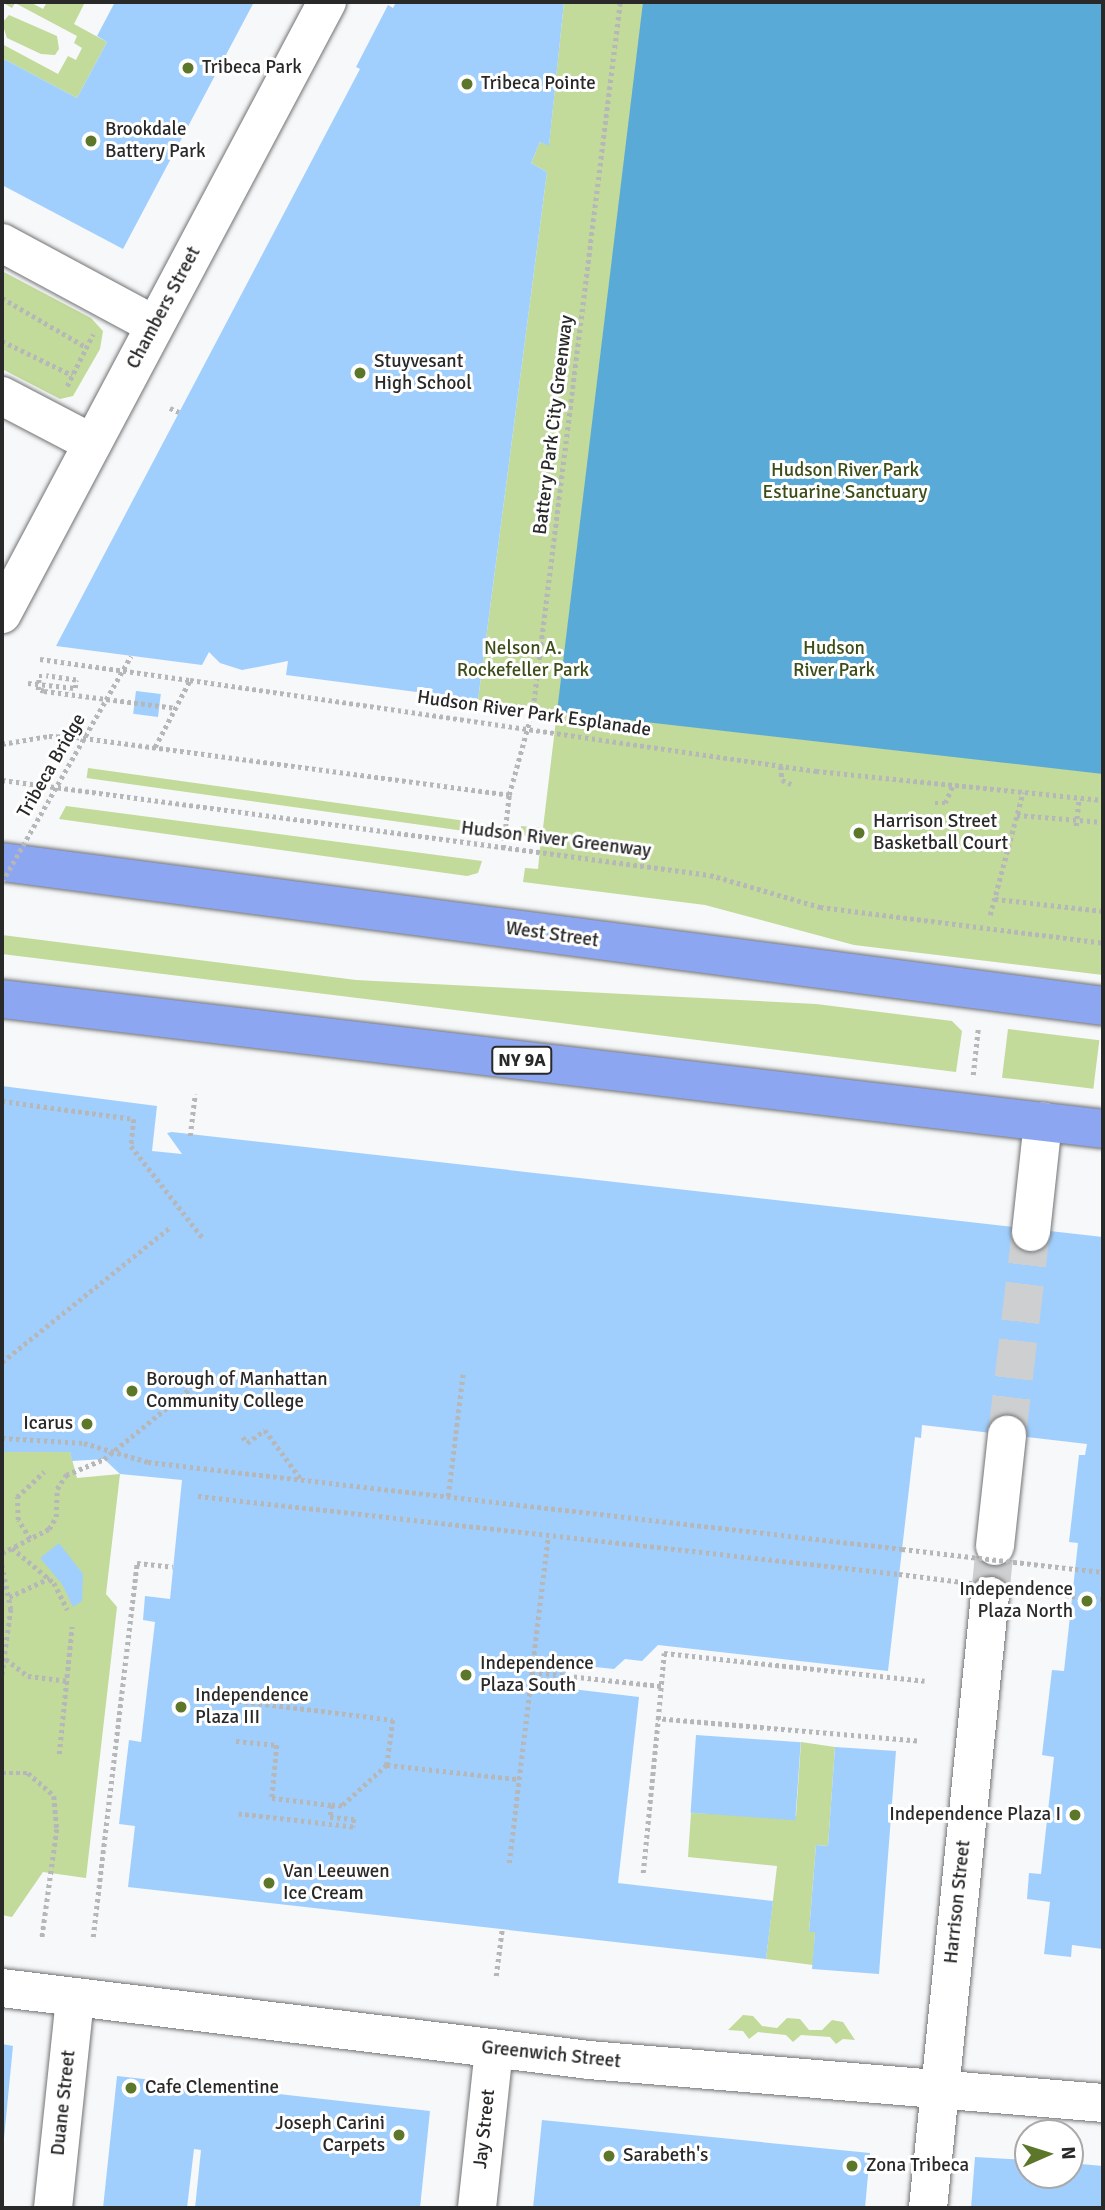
<!DOCTYPE html>
<style>
body{margin:0}
#map{position:relative;width:1105px;height:2210px;overflow:hidden;background:#f7f8f9;font-family:Signika,sans-serif}
div>[style]{position:absolute}
[style*='--x']{left:calc(var(--x)*1px);top:calc(var(--y)*1px);width:calc(var(--w)*1px);rotate:calc(var(--a)*1deg)}
.green>*{inset:0;background:#c2da9a;transform-origin:0 0}
.water>*{inset:0;background:#5aaad8}
.building>*{inset:0;background:#a0cffe;transform-origin:0 0}
.street-tunnel>*{height:38px;margin-top:-19px;transform-origin:0;background:repeating-linear-gradient(90deg,#cecfd0 0 38px,transparent 0 57px)}
.path>*{height:4.5px;margin-top:-2.25px;transform-origin:0;background:repeating-linear-gradient(90deg,#b6b7b8 0 3.5px,transparent 0 7px)}
.roads{filter:drop-shadow(0 0 2px #727375) drop-shadow(0 0 2px #727375)}
.street>*{height:38px;margin:-19px;padding:0 19px;transform-origin:19px;border-radius:19px;background:#fff}
.highway>*{height:38px;margin:-19px;padding:0 19px;transform-origin:19px;border-radius:19px;background:#8da6f2}
.path-bridge>*{height:4.5px;margin-top:-2.25px;transform-origin:0;background:repeating-linear-gradient(90deg,#b6b7b8 0 3.5px,transparent 0 7px)}
.dots>*{width:19px;height:19px;translate:-50% -50%;box-sizing:border-box;border:4px solid #fff;border-radius:50%}
span{translate:-50% -50%;white-space:nowrap;text-align:center;line-height:1.15;-webkit-text-stroke:6px #fff;paint-order:stroke}
.shield-label span{padding:2px 5px;background:#fff;border:2px solid;border-radius:5px;-webkit-text-stroke-width:0}
.shield-label{font-size:18px;color:#29292a;font-weight:700}
.poi-label{font-size:19px;color:#29292a}
.left{translate:0 -50%;text-align:left}
.right{translate:-100% -50%;text-align:right}
.street-label{font-size:19px;color:#29292a}
.park-label{font-size:19px;color:#3c4d18}
.frame{position:absolute;inset:0;border:4px solid #29292a;pointer-events:none}
.north{position:absolute;left:1014px;top:2119px;width:70px;height:70px;box-sizing:border-box;background:#fff;border:2px solid #a9a9aa;border-radius:50%;rotate:87deg;font-size:19px;font-weight:700;line-height:28px;text-align:center;color:#29292a}
.north::after{content:'';display:block;margin:auto;width:24px;height:32px;background:#5d772a;clip-path:polygon(50% 0,100% 100%,50% 72%,0 100%)}
</style>
<div id="map">
<div class="green">
<div style="clip-path:polygon(2px 2px,30px 2px,43px 9px,47px 2px,85px 2px,74px 24px,107px 42px,77px 98px,2px 58px,2px 44px,58px 74px,68px 56px,76px 60px,82px 48px,74px 43px,77px 36px,15px 3px,12px 8px)"></div>
<div style="clip-path:polygon(564px 2px,1103px 2px,1103px 975px,854px 945px,705px 905px,523px 882px,525px 868px,538px 869px,541px 838px,521px 835px,521px 826px,543px 828px,557px 712px,478px 700px,547px 172px,531px 163px,540px 142px,549px 145px)"></div>
<div style="clip-path:polygon(9px 15px,57px 36px,59px 49px,55px 55px,41px 54px,7px 38px,2px 23px)"></div>
<div style="clip-path:polygon(2px 271px,91px 318px,103px 331px,100px 349px,73px 396px,60px 399px,2px 369px)"></div>
<div style="left:88px;top:768px;width:405px;height:10px;rotate:8deg"></div>
<div style="clip-path:polygon(66px 806px,482px 861px,478px 873px,467px 876px,59px 819px)"></div>
<div style="clip-path:polygon(2px 935px,356px 980px,816px 1004px,952px 1021px,962px 1031px,956px 1072px,2px 954px)"></div>
<div style="left:1008px;top:1029px;width:92px;height:49px;rotate:7deg"></div>
<div style="clip-path:polygon(2px 1452px,70px 1452px,77px 1478px,120px 1474px,106px 1594px,117px 1607px,86px 1878px,43px 1872px,12px 1917px,2px 1915px)"></div>
<div style="clip-path:polygon(801px 1742px,835px 1747px,828px 1846px,816px 1845px,809px 1932px,815px 1932px,813px 1965px,766px 1959px,777px 1866px,688px 1857px,691px 1813px,796px 1816px)"></div>
<div style="clip-path:polygon(743px 2015px,753px 2016px,762px 2026px,777px 2028px,787px 2018px,800px 2019px,809px 2030px,822px 2030px,832px 2020px,843px 2022px,855px 2040px,843px 2039px,836px 2044px,830px 2037px,801px 2035px,793px 2042px,786px 2035px,758px 2032px,749px 2039px,743px 2031px,728px 2030px)"></div>
</div>
<div class="water">
<div style="clip-path:polygon(643px 2px,1103px 2px,1103px 774px,557px 712px)"></div>
</div>
<div class="building">
<div style="clip-path:polygon(115px 2px,254px 2px,123px 249px,2px 185px,2px 58px,77px 98px,107px 42px,97px 36px)"></div>
<div style="clip-path:polygon(396px 2px,564px 2px,549px 146px,540px 142px,531px 163px,547px 172px,478px 700px,286px 675px,288px 661px,242px 670px,220px 663px,209px 652px,202px 665px,56px 646px,360px 69px,356px 67px,388px 5px,393px 8px)"></div>
<div style="left:136px;top:691px;width:25px;height:23px;rotate:7deg"></div>
<div style="clip-path:polygon(2px 1086px,157px 1106px,152px 1151px,182px 1154px,167px 1133px,172px 1132px,1103px 1237px,1103px 1949px,1072px 1945px,1071px 1957px,1044px 1954px,1050px 1902px,1027px 1899px,1029px 1873px,1041px 1874px,1054px 1757px,1042px 1755px,1052px 1670px,1064px 1671px,1078px 1543px,1069px 1542px,1079px 1455px,1085px 1455px,1087px 1444px,922px 1425px,921px 1438px,915px 1437px,888px 1671px,658px 1645px,642px 1661px,625px 1659px,614px 1669px,567px 1664px,564px 1688px,639px 1697px,618px 1883px,773px 1901px,766px 1959px,128px 1887px,135px 1826px,119px 1824px,129px 1740px,141px 1742px,155px 1622px,143px 1620px,145px 1596px,170px 1599px,182px 1480px,120px 1474px,104px 1459px,72px 1461px,70px 1452px,2px 1452px)"></div>
<div style="clip-path:polygon(59px 1543px,83px 1574px,82px 1601px,73px 1607px,62px 1584px,40px 1558px)"></div>
<div style="left:696px;top:1735px;width:105px;height:78px;rotate:4deg"></div>
<div style="clip-path:polygon(835px 1747px,896px 1751px,879px 1974px,812px 1969px,815px 1932px,809px 1932px,816px 1845px,828px 1846px)"></div>
<div style="clip-path:polygon(2px 2044px,13px 2046px,4px 2138px,2px 2138px)"></div>
<div style="clip-path:polygon(117px 2076px,430px 2111px,420px 2208px,195px 2208px,201px 2150px,194px 2149px,187px 2208px,103px 2208px)"></div>
<div style="clip-path:polygon(542px 2120px,870px 2153px,865px 2208px,533px 2208px)"></div>
<div style="clip-path:polygon(975px 2157px,1028px 2160px,1028px 2175px,1070px 2175px,1070px 2163px,1103px 2166px,1103px 2208px,971px 2208px)"></div>
</div>
<div class="street-tunnel">
<div style="--x:1007;--y:1435;--w:204;--a:-83.3"></div>
<div style="--x:990;--y:1596;--w:50;--a:-84.3"></div>
</div>
<div class="path">
<div style="--x:2;--y:298;--w:97;--a:30.3"></div>
<div style="--x:2;--y:341;--w:78;--a:25.9"></div>
<div style="--x:67;--y:386;--w:58;--a:-63.4"></div>
<div style="--x:170;--y:408;--w:10;--a:24"></div>
<div style="--x:40;--y:659;--w:151;--a:8"></div>
<div style="--x:28;--y:683;--w:47;--a:6.1"></div>
<div style="--x:75;--y:688;--w:8;--a:-83"></div>
<div style="--x:76;--y:680;--w:30;--a:-172"></div>
<div style="--x:44;--y:691;--w:133;--a:7.3"></div>
<div style="--x:2;--y:744;--w:48;--a:-9.7"></div>
<div style="--x:49;--y:736;--w:27;--a:2"></div>
<div style="--x:76;--y:737;--w:437;--a:7.6"></div>
<div style="--x:155;--y:747;--w:76;--a:-62.4"></div>
<div style="--x:190;--y:680;--w:633;--a:8.27"></div>
<div style="--x:816;--y:771;--w:288;--a:5.8"></div>
<div style="--x:781;--y:766;--w:14;--a:86"></div>
<div style="--x:782;--y:780;--w:10;--a:24"></div>
<div style="--x:2;--y:780;--w:714;--a:7.64"></div>
<div style="--x:710;--y:875;--w:115;--a:16.2"></div>
<div style="--x:820;--y:907;--w:285;--a:7.2"></div>
<div style="--x:935;--y:803;--w:10;--a:0"></div>
<div style="--x:945;--y:803;--w:20;--a:-66"></div>
<div style="--x:1017;--y:815;--w:86;--a:4.7"></div>
<div style="--x:1076;--y:826;--w:28;--a:-84"></div>
<div style="--x:503;--y:848;--w:53;--a:-83.5"></div>
<div style="--x:509;--y:795;--w:90;--a:-74.6"></div>
<div style="--x:533;--y:708;--w:711;--a:-82.97"></div>
<div style="--x:995;--y:899;--w:109;--a:6.3"></div>
<div style="--x:990;--y:915;--w:127;--a:-75"></div>
<div style="--x:973;--y:1075;--w:46;--a:-83.8"></div>
<div style="--x:2;--y:1101;--w:133;--a:7.8"></div>
<div style="--x:134;--y:1119;--w:27;--a:96"></div>
<div style="--x:131;--y:1146;--w:117;--a:52"></div>
<div style="--x:190;--y:1136;--w:42;--a:-83.2"></div>
<div style="--x:2;--y:1362;--w:214;--a:-38.7"></div>
<div style="--x:243;--y:1437;--w:7;--a:56"></div>
<div style="--x:247;--y:1443;--w:22;--a:-36"></div>
<div style="--x:265;--y:1430;--w:61;--a:53.7"></div>
<div style="--x:2;--y:1438;--w:82;--a:3.5"></div>
<div style="--x:84;--y:1443;--w:67;--a:16.5"></div>
<div style="--x:148;--y:1462;--w:759;--a:6.58"></div>
<div style="--x:198;--y:1496;--w:705;--a:6.35"></div>
<div style="--x:448;--y:1496;--w:124;--a:-83"></div>
<div style="--x:30;--y:1539;--w:22;--a:-122"></div>
<div style="--x:18;--y:1520;--w:23;--a:-92"></div>
<div style="--x:17;--y:1497;--w:37;--a:-43"></div>
<div style="--x:12;--y:1548;--w:55;--a:39.8"></div>
<div style="--x:54;--y:1583;--w:30;--a:63"></div>
<div style="--x:2;--y:1553;--w:53;--a:-27.1"></div>
<div style="--x:49;--y:1529;--w:14;--a:-60"></div>
<div style="--x:56;--y:1517;--w:28;--a:-88"></div>
<div style="--x:57;--y:1489;--w:17;--a:-57"></div>
<div style="--x:66;--y:1475;--w:41;--a:-22.8"></div>
<div style="--x:104;--y:1459;--w:125;--a:-39.2"></div>
<div style="--x:2;--y:1565;--w:45;--a:78.4"></div>
<div style="--x:11;--y:1609;--w:68;--a:97.7"></div>
<div style="--x:1075;--y:1569;--w:28;--a:6"></div>
<div style="--x:1072;--y:1596;--w:31;--a:6"></div>
<div style="--x:9;--y:1597;--w:45;--a:-24.9"></div>
<div style="--x:6;--y:1659;--w:28;--a:38"></div>
<div style="--x:28;--y:1676;--w:39;--a:7"></div>
<div style="--x:532;--y:1672;--w:130;--a:6.2"></div>
<div style="--x:217;--y:1698;--w:177;--a:7.1"></div>
<div style="--x:393;--y:1720;--w:45;--a:97.6"></div>
<div style="--x:387;--y:1765;--w:61;--a:137.7"></div>
<div style="--x:342;--y:1806;--w:10;--a:-174"></div>
<div style="--x:332;--y:1805;--w:12;--a:99"></div>
<div style="--x:330;--y:1817;--w:24;--a:5"></div>
<div style="--x:354;--y:1819;--w:8;--a:97"></div>
<div style="--x:353;--y:1827;--w:115;--a:-173.5"></div>
<div style="--x:236;--y:1741;--w:41;--a:5.6"></div>
<div style="--x:277;--y:1745;--w:53;--a:95.4"></div>
<div style="--x:272;--y:1798;--w:60;--a:6.7"></div>
<div style="--x:917;--y:1741;--w:260;--a:-175.1"></div>
<div style="--x:658;--y:1719;--w:66;--a:-84.8"></div>
<div style="--x:664;--y:1653;--w:262;--a:6.1"></div>
<div style="--x:59;--y:1754;--w:128;--a:-84.2"></div>
<div style="--x:387;--y:1765;--w:133;--a:6.1"></div>
<div style="--x:2;--y:1773;--w:26;--a:0"></div>
<div style="--x:28;--y:1773;--w:35;--a:41"></div>
<div style="--x:54;--y:1796;--w:33;--a:85"></div>
<div style="--x:57;--y:1829;--w:111;--a:97.8"></div>
<div style="--x:509;--y:1863;--w:329;--a:-83.2"></div>
<div style="--x:643;--y:1873;--w:155;--a:-84.4"></div>
<div style="--x:93;--y:1937;--w:377;--a:-83.3"></div>
<div style="--x:137;--y:1563;--w:36;--a:6"></div>
<div style="--x:496;--y:1976;--w:47;--a:-82.7"></div>
</div>
<div class="roads">
<div class="street">
<div style="--x:2;--y:243;--w:173;--a:28.3"></div>
<div style="--x:2;--y:396;--w:102;--a:27.6"></div>
<div style="--x:2;--y:614;--w:693;--a:-62.03"></div>
<div style="--x:1031;--y:1232;--w:111;--a:-83.8"></div>
<div style="--x:995;--y:1546;--w:112;--a:-83.8"></div>
<div style="--x:2;--y:1988;--w:591;--a:6.99"></div>
<div style="--x:589;--y:2060;--w:516;--a:4.78"></div>
<div style="--x:53;--y:2208;--w:211;--a:-84"></div>
<div style="--x:477;--y:2208;--w:159;--a:-83.9"></div>
<div style="--x:928;--y:2208;--w:615;--a:-84.22"></div>
</div>
<div class="highway">
<div style="--x:2;--y:862;--w:1110;--a:7.45"></div>
<div style="--x:2;--y:999;--w:1109;--a:6.73"></div>
</div>
</div>
<div class="path-bridge">
<div style="--x:44;--y:691;--w:6;--a:-171"></div>
<div style="--x:38;--y:690;--w:14;--a:-86"></div>
<div style="--x:39;--y:676;--w:7;--a:0"></div>
<div style="--x:2;--y:882;--w:260;--a:-60.3"></div>
<div style="--x:902;--y:1549;--w:174;--a:6.6"></div>
<div style="--x:899;--y:1574;--w:174;--a:7.2"></div>
</div>
<div class="dots">
<div style="left:188px;top:68px;background:#5d772a"></div>
<div style="left:467px;top:84px;background:#5d772a"></div>
<div style="left:91px;top:141px;background:#5d772a"></div>
<div style="left:360px;top:373px;background:#5d772a"></div>
<div style="left:859px;top:833px;background:#5d772a"></div>
<div style="left:132px;top:1391px;background:#5d772a"></div>
<div style="left:87px;top:1424px;background:#5d772a"></div>
<div style="left:1087px;top:1601px;background:#5d772a"></div>
<div style="left:466px;top:1675px;background:#5d772a"></div>
<div style="left:181px;top:1707px;background:#5d772a"></div>
<div style="left:1075px;top:1815px;background:#5d772a"></div>
<div style="left:269px;top:1883px;background:#5d772a"></div>
<div style="left:131px;top:2088px;background:#5d772a"></div>
<div style="left:399px;top:2135px;background:#5d772a"></div>
<div style="left:609px;top:2156px;background:#5d772a"></div>
<div style="left:852px;top:2166px;background:#5d772a"></div>
</div>
<div class="shield-label">
<span style="left:522px;top:1060px">NY 9A</span>
</div>
<div class="poi-label">
<span class="left" style="left:202px;top:68px">Tribeca Park</span>
<span class="left" style="left:481px;top:84px">Tribeca Pointe</span>
<span class="left" style="left:105px;top:141px">Brookdale<br>Battery Park</span>
<span class="left" style="left:374px;top:373px">Stuyvesant<br>High School</span>
<span class="left" style="left:873px;top:833px">Harrison Street<br>Basketball Court</span>
<span class="left" style="left:146px;top:1391px">Borough of Manhattan<br>Community College</span>
<span class="right" style="left:73px;top:1424px">Icarus</span>
<span class="right" style="left:1073px;top:1601px">Independence<br>Plaza North</span>
<span class="left" style="left:480px;top:1675px">Independence<br>Plaza South</span>
<span class="left" style="left:195px;top:1707px">Independence<br>Plaza III</span>
<span class="right" style="left:1061px;top:1815px">Independence Plaza I</span>
<span class="left" style="left:283px;top:1883px">Van Leeuwen<br>Ice Cream</span>
<span class="left" style="left:145px;top:2088px">Cafe Clementine</span>
<span class="right" style="left:385px;top:2135px">Joseph Carini<br>Carpets</span>
<span class="left" style="left:623px;top:2156px">Sarabeth's</span>
<span class="left" style="left:866px;top:2166px">Zona Tribeca</span>
</div>
<div class="street-label">
<span style="left:164px;top:308px;rotate:-62deg">Chambers Street</span>
<span style="left:554px;top:425px;rotate:-83deg">Battery Park City Greenway</span>
<span style="left:534px;top:714px;rotate:8deg">Hudson River Park Esplanade</span>
<span style="left:52px;top:766px;rotate:-60deg">Tribeca Bridge</span>
<span style="left:556px;top:840px;rotate:7deg">Hudson River Greenway</span>
<span style="left:552px;top:935px;rotate:8deg">West Street</span>
<span style="left:958px;top:1902px;rotate:-84deg">Harrison Street</span>
<span style="left:551px;top:2055px;rotate:6deg">Greenwich Street</span>
<span style="left:64px;top:2103px;rotate:-84deg">Duane Street</span>
<span style="left:485px;top:2129px;rotate:-84deg">Jay Street</span>
</div>
<div class="park-label">
<span style="left:845px;top:482px">Hudson River Park<br>Estuarine Sanctuary</span>
<span style="left:523px;top:660px">Nelson A.<br>Rockefeller Park</span>
<span style="left:834px;top:660px">Hudson<br>River Park</span>
</div>
<div class="frame"></div>
<div class="north">N</div>
</div>
